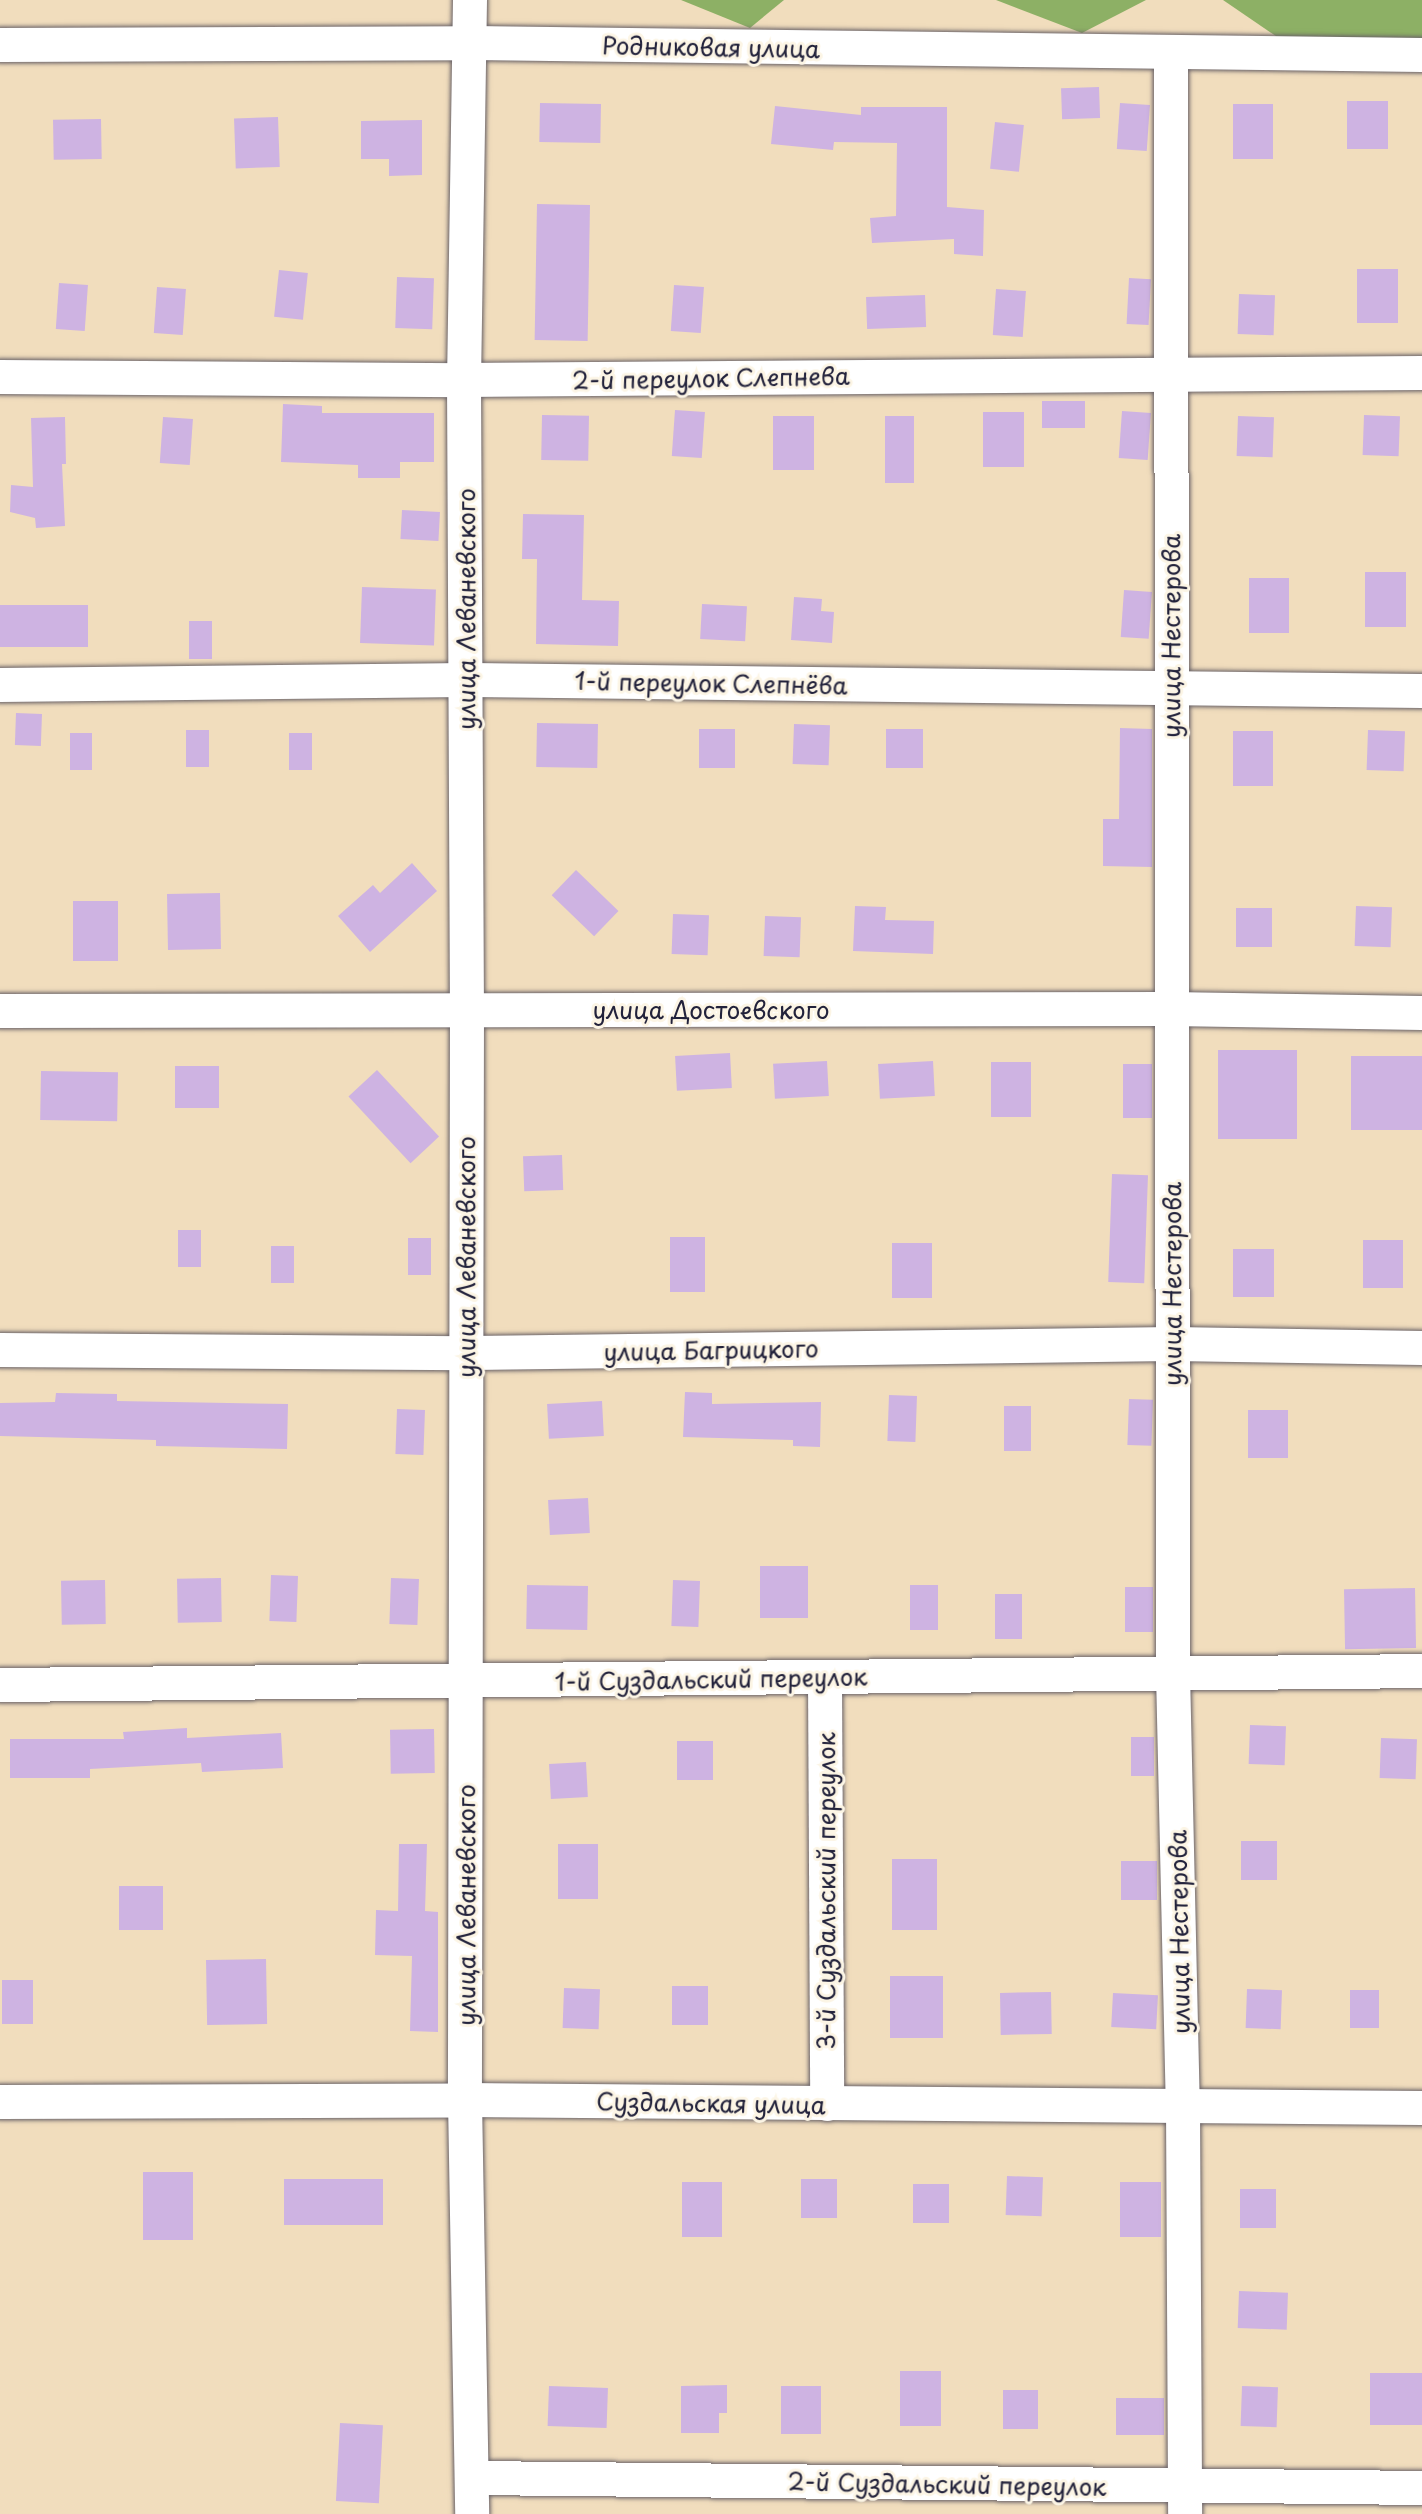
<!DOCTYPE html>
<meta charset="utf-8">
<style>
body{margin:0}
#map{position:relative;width:1422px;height:2514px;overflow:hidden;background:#f1ddbd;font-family:"Playpen Sans",sans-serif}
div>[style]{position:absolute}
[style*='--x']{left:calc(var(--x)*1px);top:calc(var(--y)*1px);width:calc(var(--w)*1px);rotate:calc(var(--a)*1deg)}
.forest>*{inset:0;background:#8db065}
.building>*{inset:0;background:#ceb3e2;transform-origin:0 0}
.roads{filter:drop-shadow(0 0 2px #6a6368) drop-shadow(0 0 2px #6a6368)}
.street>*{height:34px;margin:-17px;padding:0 17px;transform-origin:17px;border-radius:17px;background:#fff}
span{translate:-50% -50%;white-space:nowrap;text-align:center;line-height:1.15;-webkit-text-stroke:6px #fcf5e5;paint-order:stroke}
.street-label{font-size:24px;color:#22223b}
</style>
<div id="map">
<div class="forest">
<div style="clip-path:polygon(681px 0,784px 0,750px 28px)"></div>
<div style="clip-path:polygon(996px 0,1146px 0,1082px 33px)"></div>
<div style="clip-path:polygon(1223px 0,1422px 0,1422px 46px,1289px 45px)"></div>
</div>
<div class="building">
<div style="left:1099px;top:87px;width:31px;height:38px;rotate:88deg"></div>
<div style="left:1347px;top:101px;width:41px;height:48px"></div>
<div style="left:540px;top:103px;width:61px;height:39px;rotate:1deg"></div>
<div style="left:1120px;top:103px;width:30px;height:46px;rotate:4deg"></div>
<div style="left:1233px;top:104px;width:40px;height:55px"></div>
<div style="clip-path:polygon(775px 106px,861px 115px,861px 107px,947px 107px,947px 207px,984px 210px,983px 256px,954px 254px,954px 239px,872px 243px,870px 218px,896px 216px,897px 143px,834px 142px,833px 150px,771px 144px)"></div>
<div style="left:278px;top:117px;width:50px;height:44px;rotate:88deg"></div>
<div style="left:101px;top:119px;width:40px;height:48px;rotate:89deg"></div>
<div style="clip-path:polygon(422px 120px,422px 175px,389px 176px,389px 159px,361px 159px,361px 121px)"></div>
<div style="left:995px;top:122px;width:29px;height:47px;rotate:6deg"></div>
<div style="left:537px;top:204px;width:53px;height:136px;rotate:1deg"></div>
<div style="left:1357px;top:269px;width:41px;height:54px"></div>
<div style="left:279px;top:270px;width:29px;height:47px;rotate:6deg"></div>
<div style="left:397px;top:277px;width:37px;height:51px;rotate:2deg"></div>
<div style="left:1129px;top:278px;width:22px;height:46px;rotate:3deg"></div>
<div style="left:59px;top:283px;width:29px;height:46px;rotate:4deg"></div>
<div style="left:674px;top:285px;width:30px;height:46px;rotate:4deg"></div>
<div style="left:157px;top:287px;width:29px;height:46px;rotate:4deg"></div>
<div style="left:996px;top:289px;width:30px;height:46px;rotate:4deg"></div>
<div style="left:1239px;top:294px;width:36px;height:40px;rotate:2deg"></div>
<div style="left:925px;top:295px;width:32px;height:59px;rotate:88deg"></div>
<div style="left:1085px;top:401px;width:27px;height:43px;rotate:90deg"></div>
<div style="clip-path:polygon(283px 404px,322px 406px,322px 413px,434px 413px,434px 462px,400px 462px,400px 478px,358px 478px,358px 465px,281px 462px)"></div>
<div style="left:675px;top:410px;width:30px;height:46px;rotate:4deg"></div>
<div style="left:1122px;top:411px;width:29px;height:47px;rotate:4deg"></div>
<div style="left:983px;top:412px;width:41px;height:55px"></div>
<div style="left:542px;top:415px;width:47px;height:45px;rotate:1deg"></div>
<div style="left:1364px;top:415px;width:36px;height:40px;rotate:2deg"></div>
<div style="left:773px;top:416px;width:41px;height:54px"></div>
<div style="left:885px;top:416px;width:29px;height:67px"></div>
<div style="left:1238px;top:416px;width:36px;height:40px;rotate:2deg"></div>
<div style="clip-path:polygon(65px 417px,66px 464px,62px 464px,65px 526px,36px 528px,35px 518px,10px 512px,11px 485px,33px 487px,31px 418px)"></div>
<div style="left:163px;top:417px;width:30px;height:46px;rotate:4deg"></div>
<div style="left:402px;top:510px;width:38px;height:29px;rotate:3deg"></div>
<div style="clip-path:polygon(523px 514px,584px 515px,582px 600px,619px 601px,618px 646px,536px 644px,537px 559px,522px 559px)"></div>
<div style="left:1365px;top:572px;width:41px;height:55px"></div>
<div style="left:1249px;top:578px;width:40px;height:55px"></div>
<div style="left:362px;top:587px;width:74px;height:56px;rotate:2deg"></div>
<div style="left:1124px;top:590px;width:28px;height:47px;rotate:4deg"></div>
<div style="clip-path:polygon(794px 597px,822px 599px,821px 611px,834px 612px,832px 643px,791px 640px)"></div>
<div style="left:702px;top:604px;width:45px;height:35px;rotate:3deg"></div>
<div style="left:0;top:605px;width:88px;height:42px"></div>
<div style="left:189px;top:621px;width:23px;height:38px"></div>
<div style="left:16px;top:713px;width:26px;height:32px;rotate:2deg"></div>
<div style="left:537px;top:723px;width:61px;height:44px;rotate:1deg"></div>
<div style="left:794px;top:724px;width:36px;height:40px;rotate:2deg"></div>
<div style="clip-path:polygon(1120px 728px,1152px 729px,1152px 867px,1103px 866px,1103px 819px,1119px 819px)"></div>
<div style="left:699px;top:729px;width:36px;height:39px"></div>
<div style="left:886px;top:729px;width:37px;height:39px"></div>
<div style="left:186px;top:730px;width:23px;height:37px"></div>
<div style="left:1368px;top:730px;width:37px;height:40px;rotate:2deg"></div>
<div style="left:1233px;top:731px;width:40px;height:55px"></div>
<div style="left:70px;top:733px;width:22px;height:37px"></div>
<div style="left:289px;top:733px;width:23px;height:37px"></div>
<div style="clip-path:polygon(412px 863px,437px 891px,370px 952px,338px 916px,373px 885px,380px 893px)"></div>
<div style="left:576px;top:870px;width:59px;height:35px;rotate:44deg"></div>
<div style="left:220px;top:893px;width:56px;height:53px;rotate:89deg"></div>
<div style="left:73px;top:901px;width:45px;height:60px"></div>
<div style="clip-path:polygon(855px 906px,886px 907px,885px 920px,934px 921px,933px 954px,853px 951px)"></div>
<div style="left:1356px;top:906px;width:36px;height:40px;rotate:2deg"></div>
<div style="left:1236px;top:908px;width:36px;height:39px"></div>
<div style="left:673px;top:914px;width:36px;height:40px;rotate:2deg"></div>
<div style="left:765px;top:916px;width:36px;height:40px;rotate:2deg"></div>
<div style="left:1218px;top:1050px;width:79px;height:89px"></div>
<div style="left:730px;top:1053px;width:35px;height:55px;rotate:87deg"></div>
<div style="left:1351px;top:1056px;width:71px;height:74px"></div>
<div style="left:827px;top:1061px;width:35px;height:54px;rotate:87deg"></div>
<div style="left:933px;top:1061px;width:35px;height:55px;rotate:87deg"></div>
<div style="left:991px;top:1062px;width:40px;height:55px"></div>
<div style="left:1123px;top:1064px;width:29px;height:54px"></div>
<div style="left:175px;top:1066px;width:44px;height:42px"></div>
<div style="left:377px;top:1070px;width:91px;height:39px;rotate:47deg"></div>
<div style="left:41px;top:1071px;width:77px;height:49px;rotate:1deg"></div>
<div style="left:562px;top:1155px;width:35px;height:39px;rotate:88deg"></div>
<div style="left:1112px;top:1174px;width:36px;height:108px;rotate:2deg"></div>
<div style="left:178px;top:1230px;width:23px;height:37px"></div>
<div style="left:670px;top:1237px;width:35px;height:55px"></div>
<div style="left:408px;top:1238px;width:23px;height:37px"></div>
<div style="left:1363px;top:1240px;width:40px;height:48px"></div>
<div style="left:892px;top:1243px;width:40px;height:55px"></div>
<div style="left:271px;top:1246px;width:23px;height:37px"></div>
<div style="left:1233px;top:1249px;width:41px;height:48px"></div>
<div style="clip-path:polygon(685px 1392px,712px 1393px,712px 1404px,821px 1402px,820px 1447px,793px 1446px,793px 1440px,683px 1437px)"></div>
<div style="clip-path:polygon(56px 1393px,117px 1394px,117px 1401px,288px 1404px,287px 1449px,156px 1446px,156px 1440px,0 1436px,0 1403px,55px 1402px)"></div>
<div style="left:889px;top:1395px;width:28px;height:46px;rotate:2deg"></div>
<div style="left:1129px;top:1399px;width:24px;height:46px;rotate:2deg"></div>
<div style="left:602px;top:1401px;width:35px;height:55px;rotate:87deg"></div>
<div style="left:1004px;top:1406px;width:27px;height:45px"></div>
<div style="left:397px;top:1409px;width:28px;height:45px;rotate:2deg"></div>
<div style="left:1248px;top:1410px;width:40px;height:48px"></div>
<div style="left:588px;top:1498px;width:35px;height:40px;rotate:87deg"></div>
<div style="left:760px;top:1566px;width:48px;height:52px"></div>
<div style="left:271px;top:1575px;width:27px;height:46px;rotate:2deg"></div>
<div style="left:221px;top:1578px;width:44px;height:44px;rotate:89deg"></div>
<div style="left:391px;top:1578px;width:28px;height:46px;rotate:2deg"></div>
<div style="left:105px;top:1580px;width:44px;height:44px;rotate:89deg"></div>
<div style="left:673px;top:1580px;width:27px;height:46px;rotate:2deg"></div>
<div style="left:527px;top:1585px;width:61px;height:44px;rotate:1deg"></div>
<div style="left:910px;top:1585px;width:28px;height:45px"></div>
<div style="left:1125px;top:1587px;width:28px;height:45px"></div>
<div style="left:1415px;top:1588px;width:60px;height:71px;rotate:89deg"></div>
<div style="left:995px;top:1594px;width:27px;height:45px"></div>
<div style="left:1250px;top:1725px;width:36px;height:39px;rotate:2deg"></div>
<div style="clip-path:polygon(187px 1728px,187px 1738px,281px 1733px,283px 1768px,202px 1772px,201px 1763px,90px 1769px,90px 1778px,10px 1778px,10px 1739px,124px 1739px,123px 1732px)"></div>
<div style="left:434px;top:1729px;width:44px;height:44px;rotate:89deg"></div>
<div style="left:1131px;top:1737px;width:23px;height:39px"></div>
<div style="left:1381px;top:1738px;width:36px;height:40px;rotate:2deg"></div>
<div style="left:677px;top:1741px;width:36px;height:39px"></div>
<div style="left:586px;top:1762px;width:35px;height:37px;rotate:87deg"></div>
<div style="left:1241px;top:1841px;width:36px;height:39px"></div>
<div style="clip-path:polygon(399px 1844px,427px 1844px,425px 1911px,438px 1912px,438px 2032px,410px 2031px,412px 1956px,375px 1955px,376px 1910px,398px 1911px)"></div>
<div style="left:558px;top:1844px;width:40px;height:55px"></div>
<div style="left:892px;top:1859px;width:45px;height:71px"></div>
<div style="left:1121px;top:1861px;width:36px;height:39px"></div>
<div style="left:119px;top:1886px;width:44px;height:44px"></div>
<div style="left:266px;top:1959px;width:65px;height:60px;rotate:89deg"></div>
<div style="left:890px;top:1976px;width:53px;height:62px"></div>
<div style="left:2px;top:1980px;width:31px;height:44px"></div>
<div style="left:672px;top:1986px;width:36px;height:39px"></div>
<div style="left:564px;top:1988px;width:36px;height:40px;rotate:2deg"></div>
<div style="left:1247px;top:1989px;width:35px;height:39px;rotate:2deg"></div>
<div style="left:1350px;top:1990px;width:29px;height:38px"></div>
<div style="left:1051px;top:1992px;width:42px;height:51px;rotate:89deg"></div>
<div style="left:1113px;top:1993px;width:45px;height:34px;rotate:3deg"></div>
<div style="left:143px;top:2172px;width:50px;height:68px"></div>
<div style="left:1007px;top:2176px;width:36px;height:39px;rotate:2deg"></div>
<div style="left:284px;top:2179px;width:99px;height:46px"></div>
<div style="left:801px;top:2179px;width:36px;height:39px"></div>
<div style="left:682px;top:2182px;width:40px;height:55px"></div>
<div style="left:1120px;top:2182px;width:41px;height:55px"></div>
<div style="left:913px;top:2184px;width:36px;height:39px"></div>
<div style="left:1240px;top:2189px;width:36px;height:39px"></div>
<div style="left:1239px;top:2291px;width:49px;height:37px;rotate:2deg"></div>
<div style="left:900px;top:2371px;width:41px;height:55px"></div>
<div style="left:1370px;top:2373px;width:52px;height:52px"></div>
<div style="clip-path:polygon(727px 2385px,727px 2413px,719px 2413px,719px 2433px,681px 2433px,681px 2386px)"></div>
<div style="left:549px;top:2386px;width:59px;height:40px;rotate:2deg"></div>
<div style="left:781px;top:2386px;width:40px;height:48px"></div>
<div style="left:1242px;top:2386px;width:36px;height:40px;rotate:2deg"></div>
<div style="left:1003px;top:2390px;width:35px;height:39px"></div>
<div style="left:1116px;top:2398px;width:48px;height:37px"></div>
<div style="left:340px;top:2423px;width:43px;height:78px;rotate:3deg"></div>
</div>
<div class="roads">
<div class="street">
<div style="--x:470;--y:0;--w:380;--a:90.9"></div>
<div style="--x:464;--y:380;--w:631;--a:89.73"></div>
<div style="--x:467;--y:1011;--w:1089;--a:90.11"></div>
<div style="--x:465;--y:2100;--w:414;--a:89"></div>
<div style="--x:0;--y:45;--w:468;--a:-0.2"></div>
<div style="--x:468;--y:43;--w:954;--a:0.72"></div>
<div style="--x:1171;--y:54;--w:1619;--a:89.93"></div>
<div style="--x:1173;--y:1673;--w:434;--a:88.7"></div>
<div style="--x:1183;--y:2107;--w:407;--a:89.7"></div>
<div style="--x:0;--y:377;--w:464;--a:0.4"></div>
<div style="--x:464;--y:380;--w:958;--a:-0.42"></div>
<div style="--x:0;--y:685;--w:467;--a:-0.6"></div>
<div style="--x:467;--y:680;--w:955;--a:0.66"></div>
<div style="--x:0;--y:1011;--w:1170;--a:-0.1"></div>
<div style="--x:1170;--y:1009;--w:252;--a:0.9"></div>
<div style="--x:0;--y:1350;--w:466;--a:0.4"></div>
<div style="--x:466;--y:1353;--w:707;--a:-0.73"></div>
<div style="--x:1173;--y:1344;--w:249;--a:0.9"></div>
<div style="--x:825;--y:1678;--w:426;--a:89.7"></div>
<div style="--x:0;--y:1685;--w:1422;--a:-0.56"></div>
<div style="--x:0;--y:2102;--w:465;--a:-0.2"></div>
<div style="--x:465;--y:2100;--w:957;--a:0.48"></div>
<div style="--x:472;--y:2478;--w:950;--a:0.6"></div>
</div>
</div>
<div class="street-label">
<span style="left:711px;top:47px;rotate:1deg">Родниковая улица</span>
<span style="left:711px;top:378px;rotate:-1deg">2-й переулок Слепнева</span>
<span style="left:466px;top:609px;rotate:-90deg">улица Леваневского</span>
<span style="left:1171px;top:636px;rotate:-90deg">улица Нестерова</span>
<span style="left:711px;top:683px;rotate:1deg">1-й переулок Слепнёва</span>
<span style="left:711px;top:1010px">улица Достоевского</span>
<span style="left:466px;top:1257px;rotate:-90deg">улица Леваневского</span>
<span style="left:1172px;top:1284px;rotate:-90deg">улица Нестерова</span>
<span style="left:711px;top:1350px;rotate:-1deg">улица Багрицкого</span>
<span style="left:711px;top:1679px;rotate:-1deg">1-й Суздальский переулок</span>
<span style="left:826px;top:1891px;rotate:-90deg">3-й Суздальский переулок</span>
<span style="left:466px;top:1905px;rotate:-90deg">улица Леваневского</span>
<span style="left:1179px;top:1932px;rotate:-91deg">улица Нестерова</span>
<span style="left:711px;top:2103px;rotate:1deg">Суздальская улица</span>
<span style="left:947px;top:2484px;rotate:1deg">2-й Суздальский переулок</span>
</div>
</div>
